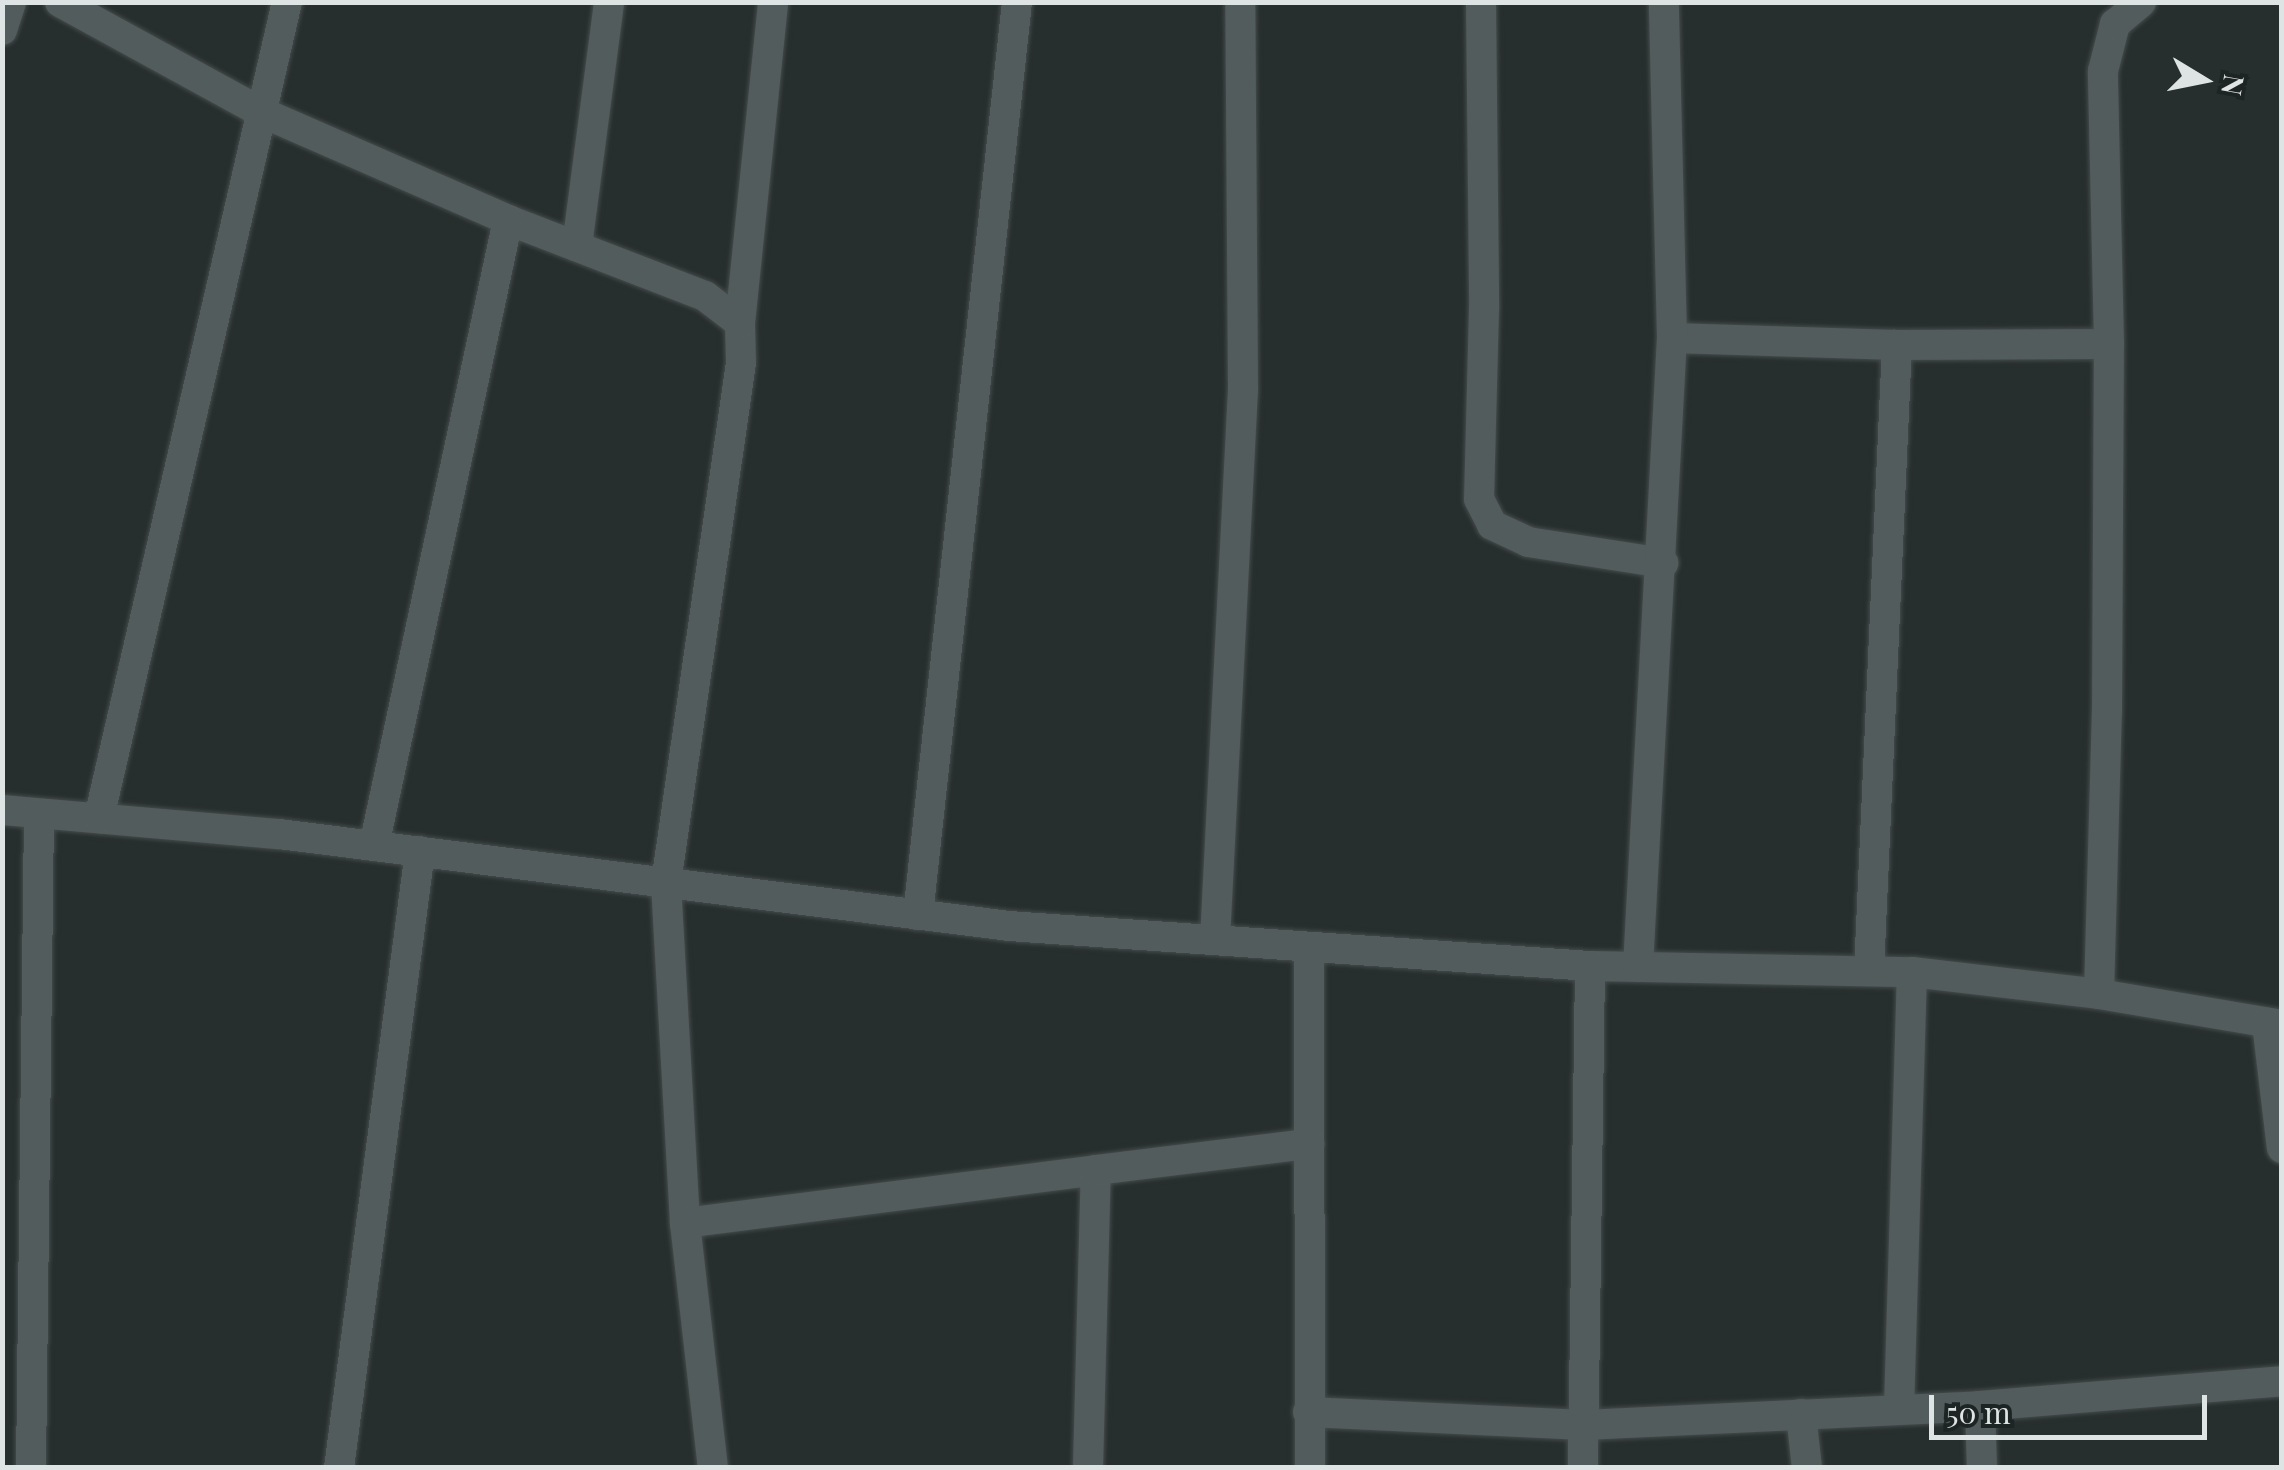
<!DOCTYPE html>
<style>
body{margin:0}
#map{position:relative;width:2284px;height:1470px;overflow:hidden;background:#272e2e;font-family:"Playfair Display",serif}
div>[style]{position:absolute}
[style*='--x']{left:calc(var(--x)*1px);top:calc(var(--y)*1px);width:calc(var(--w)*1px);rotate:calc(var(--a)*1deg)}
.roads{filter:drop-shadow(0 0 2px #454b4b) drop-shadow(0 0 2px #454b4b)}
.minor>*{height:30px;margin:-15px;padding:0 15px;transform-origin:15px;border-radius:15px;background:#535c5c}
span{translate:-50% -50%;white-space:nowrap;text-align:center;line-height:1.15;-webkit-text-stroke:10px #1d2424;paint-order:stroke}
.frame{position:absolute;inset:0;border:5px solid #dee3e3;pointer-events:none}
.north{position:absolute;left:2154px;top:30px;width:100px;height:100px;-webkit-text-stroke:8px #1d2424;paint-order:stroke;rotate:100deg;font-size:28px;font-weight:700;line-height:40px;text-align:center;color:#dee3e3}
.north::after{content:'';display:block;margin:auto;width:35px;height:45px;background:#dee3e3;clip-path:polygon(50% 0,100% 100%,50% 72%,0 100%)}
.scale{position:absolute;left:1929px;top:1395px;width:278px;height:45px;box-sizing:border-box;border:5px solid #dee3e3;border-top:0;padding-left:12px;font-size:30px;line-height:35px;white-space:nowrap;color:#dee3e3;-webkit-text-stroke:8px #1d2424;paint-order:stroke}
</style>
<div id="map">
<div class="roads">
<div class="minor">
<div style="--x:60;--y:2;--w:229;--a:28.7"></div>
<div style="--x:261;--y:112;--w:270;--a:23.6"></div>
<div style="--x:508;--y:220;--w:211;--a:21.1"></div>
<div style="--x:705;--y:296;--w:44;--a:37.6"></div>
<div style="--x:740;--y:323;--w:40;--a:88.6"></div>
<div style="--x:741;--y:363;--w:525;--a:98.21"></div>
<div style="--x:666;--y:883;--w:341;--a:86.8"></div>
<div style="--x:685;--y:1223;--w:247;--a:83.5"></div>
<div style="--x:1481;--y:2;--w:307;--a:89.4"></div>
<div style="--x:1484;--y:309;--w:190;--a:91.5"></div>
<div style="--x:1479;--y:499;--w:29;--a:63"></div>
<div style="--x:1492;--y:525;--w:40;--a:25"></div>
<div style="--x:1528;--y:542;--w:137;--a:8.8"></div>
<div style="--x:2;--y:30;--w:29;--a:-72"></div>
<div style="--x:577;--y:246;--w:246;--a:-82.5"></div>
<div style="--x:740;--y:323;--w:323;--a:-84.1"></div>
<div style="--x:1672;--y:338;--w:225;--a:1.8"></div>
<div style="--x:1897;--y:345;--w:212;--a:-0.3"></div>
<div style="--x:2;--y:810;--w:278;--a:5"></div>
<div style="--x:279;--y:834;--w:736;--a:7.18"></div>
<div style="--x:1009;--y:926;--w:582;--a:3.94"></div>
<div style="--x:1590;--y:966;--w:322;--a:1.1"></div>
<div style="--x:1912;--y:972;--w:188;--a:6.7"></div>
<div style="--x:2099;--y:994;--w:186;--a:9.6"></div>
<div style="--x:99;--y:818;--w:837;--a:-77.03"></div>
<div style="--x:374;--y:846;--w:640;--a:-77.92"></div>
<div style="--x:918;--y:915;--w:918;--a:-83.81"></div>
<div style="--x:1215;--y:940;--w:552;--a:-87.09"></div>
<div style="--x:1243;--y:389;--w:387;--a:-90.4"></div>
<div style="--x:1309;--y:948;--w:520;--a:89.89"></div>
<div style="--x:1638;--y:967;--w:630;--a:-86.91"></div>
<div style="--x:1672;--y:338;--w:336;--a:-91.4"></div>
<div style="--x:1869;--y:971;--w:627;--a:-87.44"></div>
<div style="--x:2099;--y:994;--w:282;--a:-88.4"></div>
<div style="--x:2107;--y:712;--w:368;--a:-89.7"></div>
<div style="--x:2109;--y:344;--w:273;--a:-91.3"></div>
<div style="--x:2103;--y:71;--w:49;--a:-75.7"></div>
<div style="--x:2115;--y:24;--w:34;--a:-40"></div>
<div style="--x:2267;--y:1023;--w:126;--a:83.2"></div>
<div style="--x:685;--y:1223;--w:414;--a:-7.3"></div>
<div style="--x:1980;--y:1406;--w:62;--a:88.2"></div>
<div style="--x:1899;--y:1409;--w:437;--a:-88.3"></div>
<div style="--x:1308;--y:1412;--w:276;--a:2.7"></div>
<div style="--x:1584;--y:1425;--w:396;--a:-2.7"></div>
<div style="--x:1980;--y:1406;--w:303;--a:-4.7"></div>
<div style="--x:1801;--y:1414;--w:54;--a:83.7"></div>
<div style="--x:31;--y:1468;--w:654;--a:-89.3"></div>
<div style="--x:339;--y:1468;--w:622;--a:-82.52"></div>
<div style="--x:1088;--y:1468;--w:298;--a:-88.5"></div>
<div style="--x:1096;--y:1170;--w:215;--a:-7"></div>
<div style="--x:1583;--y:1468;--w:502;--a:-89.2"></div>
</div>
</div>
<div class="frame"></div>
<div class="north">N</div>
<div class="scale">50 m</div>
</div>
